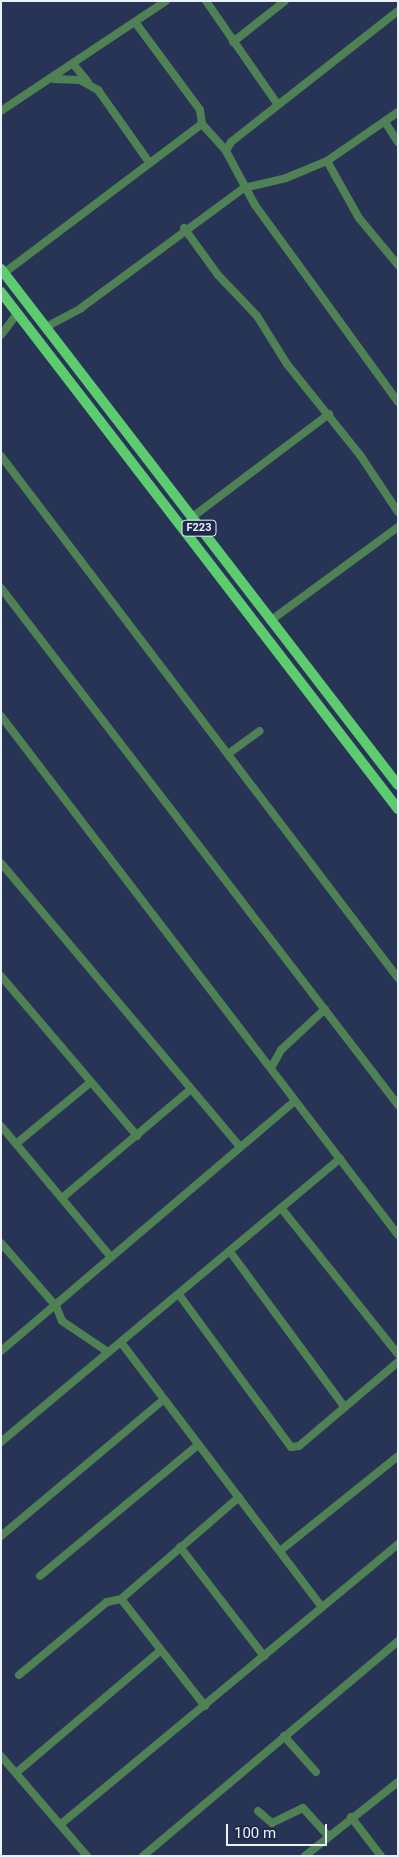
<!DOCTYPE html>
<style>
body{margin:0}
#map{position:relative;width:399px;height:1857px;overflow:hidden;background:#273455;font-family:Roboto,sans-serif}
div>[style]{position:absolute}
[style*='--x']{left:calc(var(--x)*1px);top:calc(var(--y)*1px);width:calc(var(--w)*1px);rotate:calc(var(--a)*1deg)}
.minor>*{height:8px;margin:-4px;padding:0 4px;transform-origin:4px;border-radius:4px;background:#4f8154}
.major>*{height:10px;margin:-5px;padding:0 5px;transform-origin:5px;border-radius:5px;background:#5ccc6e}
span{translate:-50% -50%;white-space:nowrap;text-align:center;line-height:1.15;-webkit-text-stroke:4px #1e2a4a;paint-order:stroke}
.shield-label span{padding:1px 4px;background:#1e2a4a;border:1px solid;border-radius:4px;-webkit-text-stroke-width:0}
.shield-label{font-size:11px;color:#ebf0fd;font-weight:700}
.frame{position:absolute;inset:0;border:2px solid #ebf0fd;pointer-events:none}
.scale{position:absolute;left:226px;top:1824px;width:101px;height:22px;box-sizing:border-box;border:2px solid #ebf0fd;border-top:0;padding-left:6px;font-size:15px;line-height:18px;white-space:nowrap;color:#ebf0fd;-webkit-text-stroke:4px #1e2a4a;paint-order:stroke}
</style>
<div id="map">
<div class="minor">
<div style="--x:206;--y:1;--w:126;--a:55.3"></div>
<div style="--x:398;--y:11;--w:212;--a:141.9"></div>
<div style="--x:231;--y:142;--w:10;--a:119"></div>
<div style="--x:226;--y:151;--w:61;--a:61.8"></div>
<div style="--x:255;--y:205;--w:243;--a:54"></div>
<div style="--x:135;--y:22;--w:109;--a:53.5"></div>
<div style="--x:200;--y:110;--w:14;--a:82"></div>
<div style="--x:233;--y:42;--w:66;--a:-38.3"></div>
<div style="--x:74;--y:65;--w:22;--a:51"></div>
<div style="--x:54;--y:79;--w:26;--a:2"></div>
<div style="--x:80;--y:80;--w:21;--a:29"></div>
<div style="--x:98;--y:90;--w:88;--a:54.7"></div>
<div style="--x:1;--y:111;--w:198;--a:-33.7"></div>
<div style="--x:385;--y:122;--w:24;--a:57"></div>
<div style="--x:327;--y:161;--w:65;--a:60.7"></div>
<div style="--x:359;--y:218;--w:61;--a:50.3"></div>
<div style="--x:184;--y:228;--w:58;--a:54.1"></div>
<div style="--x:218;--y:275;--w:57;--a:46.4"></div>
<div style="--x:257;--y:316;--w:57;--a:58"></div>
<div style="--x:287;--y:364;--w:117;--a:51.3"></div>
<div style="--x:360;--y:455;--w:69;--a:56.3"></div>
<div style="--x:4;--y:273;--w:248;--a:-37"></div>
<div style="--x:202;--y:124;--w:36;--a:48"></div>
<div style="--x:46;--y:327;--w:40;--a:-28"></div>
<div style="--x:81;--y:308;--w:202;--a:-36.4"></div>
<div style="--x:244;--y:188;--w:43;--a:-13.4"></div>
<div style="--x:286;--y:178;--w:44;--a:-22.5"></div>
<div style="--x:327;--y:161;--w:86;--a:-34.6"></div>
<div style="--x:1;--y:335;--w:26;--a:-53"></div>
<div style="--x:1;--y:456;--w:656;--a:52.75"></div>
<div style="--x:191;--y:518;--w:173;--a:-37"></div>
<div style="--x:1;--y:588;--w:652;--a:52.48"></div>
<div style="--x:270;--y:621;--w:159;--a:-36.3"></div>
<div style="--x:1;--y:716;--w:653;--a:52.59"></div>
<div style="--x:228;--y:754;--w:39;--a:-36"></div>
<div style="--x:1;--y:863;--w:371;--a:49.9"></div>
<div style="--x:1;--y:976;--w:210;--a:49.6"></div>
<div style="--x:271;--y:1068;--w:21;--a:-61"></div>
<div style="--x:281;--y:1050;--w:60;--a:-43"></div>
<div style="--x:1;--y:1126;--w:170;--a:50"></div>
<div style="--x:17;--y:1143;--w:96;--a:-39.5"></div>
<div style="--x:62;--y:1198;--w:167;--a:-40.2"></div>
<div style="--x:281;--y:1208;--w:187;--a:51.3"></div>
<div style="--x:1;--y:1243;--w:84;--a:48.9"></div>
<div style="--x:56;--y:1306;--w:16;--a:68"></div>
<div style="--x:62;--y:1321;--w:55;--a:34"></div>
<div style="--x:231;--y:1253;--w:190;--a:53.6"></div>
<div style="--x:180;--y:1296;--w:187;--a:53.7"></div>
<div style="--x:291;--y:1447;--w:8;--a:-7"></div>
<div style="--x:299;--y:1446;--w:130;--a:-40.3"></div>
<div style="--x:123;--y:1345;--w:329;--a:52.8"></div>
<div style="--x:1;--y:1351;--w:385;--a:-40.4"></div>
<div style="--x:1;--y:1442;--w:442;--a:-39.9"></div>
<div style="--x:1;--y:1536;--w:212;--a:-40"></div>
<div style="--x:180;--y:1547;--w:138;--a:52.4"></div>
<div style="--x:280;--y:1551;--w:151;--a:-38.8"></div>
<div style="--x:40;--y:1576;--w:205;--a:-39.7"></div>
<div style="--x:19;--y:1675;--w:114;--a:-39.7"></div>
<div style="--x:107;--y:1602;--w:14;--a:-12"></div>
<div style="--x:205;--y:1706;--w:136;--a:-128.1"></div>
<div style="--x:121;--y:1599;--w:156;--a:-40.8"></div>
<div style="--x:284;--y:1736;--w:48;--a:48.4"></div>
<div style="--x:1;--y:1756;--w:132;--a:49.3"></div>
<div style="--x:16;--y:1773;--w:189;--a:-40.3"></div>
<div style="--x:258;--y:1811;--w:18;--a:41"></div>
<div style="--x:272;--y:1823;--w:34;--a:-26"></div>
<div style="--x:303;--y:1808;--w:38;--a:48"></div>
<div style="--x:351;--y:1817;--w:49;--a:52.4"></div>
<div style="--x:61;--y:1824;--w:438;--a:-39.7"></div>
<div style="--x:143;--y:1856;--w:334;--a:-40.1"></div>
<div style="--x:305;--y:1856;--w:119;--a:-38.5"></div>
</div>
<div class="major">
<div style="--x:1;--y:269;--w:651;--a:52.43"></div>
<div style="--x:1;--y:292;--w:652;--a:52.48"></div>
</div>
<div class="shield-label">
<span style="left:199px;top:528px">F223</span>
</div>
<div class="frame"></div>
<div class="scale">100 m</div>
</div>
